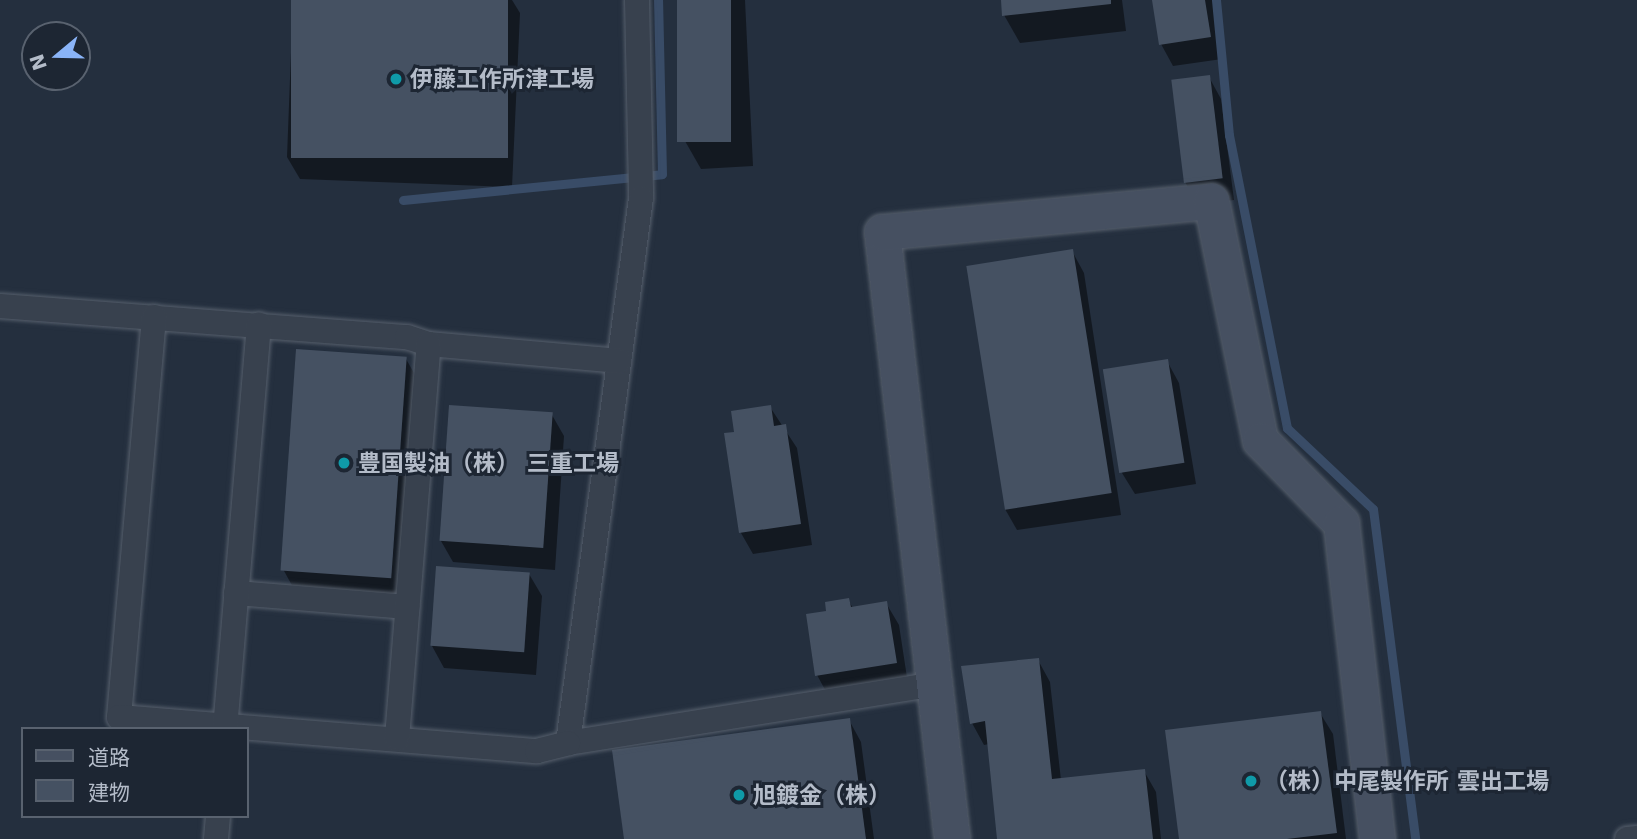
<!DOCTYPE html>
<meta charset="utf-8">
<style>
body{margin:0}
#map{position:relative;width:1637px;height:839px;overflow:hidden;background:#242f3e;font-family:"DejaVu Sans","Noto Sans JP",sans-serif}
div>[style]{position:absolute}
[style*='--x']{left:calc(var(--x)*1px);top:calc(var(--y)*1px);width:calc(var(--w)*1px);rotate:calc(var(--a)*1deg)}
.shadow>*{inset:0;background:#0007}
.stream>*{height:9px;margin:-4.5px;padding:0 4.5px;transform-origin:4.5px;border-radius:4.5px;background:#394c67}
.building>*{inset:0;background:#455162;transform-origin:0 0}
.roads{filter:drop-shadow(0 0 2px #565f6c) drop-shadow(0 0 2px #565f6c)}
.street>*{height:24px;margin:-12px;padding:0 12px;transform-origin:12px;border-radius:12px;background:#38414e}
.secondary>*{height:35px;margin:-17.5px;padding:0 17.5px;transform-origin:17.5px;border-radius:17.5px;background:#465061}
.dots>*{width:19px;height:19px;translate:-50% -50%;box-sizing:border-box;border:4px solid #1d2633;border-radius:50%}
span{translate:-50% -50%;white-space:nowrap;text-align:center;line-height:1.15;-webkit-text-stroke:6px #1d2633;paint-order:stroke}
.poi-label{font-size:23px;color:#b4bcc9;font-weight:700}
.left{translate:0 -50%;text-align:left}
.legend{position:absolute;left:21px;top:727px;width:228px;height:91px;box-sizing:border-box;background:#1d2633;border:2px solid #59626f;margin:0;padding:9px 12px;list-style:none;font-size:21px;color:#b4bcc9}
.legend li{display:flex;align-items:center;gap:14px;height:35px}
.legend b{width:35px;border:2px solid #59626f}
.north{position:absolute;left:21px;top:21px;width:70px;height:70px;box-sizing:border-box;background:#1d2633;border:2px solid #59626f;border-radius:50%;rotate:251deg;font-size:19px;font-weight:700;line-height:28px;text-align:center;color:#b4bcc9}
.north::after{content:'';display:block;margin:auto;width:24px;height:32px;background:#8ab4f8;clip-path:polygon(50% 0,100% 100%,50% 72%,0 100%)}
</style>
<div id="map">
<div class="shadow">
<div style="clip-path:polygon(293px 0,512px 0,520px 13px,512px 187px,300px 179px,287px 157px)"></div>
<div style="clip-path:polygon(679px 0,745px 0,753px 166px,701px 169px,685px 141px)"></div>
<div style="clip-path:polygon(1002px 0,1122px 0,1126px 31px,1020px 43px,1004px 15px)"></div>
<div style="clip-path:polygon(1154px 0,1213px 0,1222px 59px,1173px 66px,1161px 44px)"></div>
<div style="clip-path:polygon(1209px 77px,1221px 99px,1234px 200px,1198px 204px,1185px 182px)"></div>
<div style="clip-path:polygon(1072px 251px,1084px 273px,1121px 515px,1017px 530px,1005px 509px)"></div>
<div style="clip-path:polygon(406px 359px,418px 380px,404px 598px,295px 591px,283px 569px)"></div>
<div style="clip-path:polygon(1167px 361px,1179px 383px,1196px 484px,1135px 494px,1122px 473px)"></div>
<div style="clip-path:polygon(770px 407px,797px 448px,812px 545px,753px 554px,741px 533px,726px 435px,736px 433px)"></div>
<div style="clip-path:polygon(552px 415px,564px 436px,555px 570px,453px 562px,441px 541px)"></div>
<div style="clip-path:polygon(529px 574px,542px 596px,536px 675px,444px 668px,432px 646px)"></div>
<div style="clip-path:polygon(848px 600px,853px 608px,886px 603px,899px 625px,908px 684px,829px 697px,817px 675px,828px 612px)"></div>
<div style="clip-path:polygon(1038px 660px,1050px 682px,1061px 780px,1144px 771px,1156px 792px,1161px 839px,999px 839px,989px 744px,984px 745px,972px 723px)"></div>
<div style="clip-path:polygon(1320px 713px,1333px 734px,1346px 839px,1181px 839px)"></div>
<div style="clip-path:polygon(849px 720px,861px 742px,874px 839px,626px 839px)"></div>
</div>
<div class="stream">
<div style="--x:1216;--y:0;--w:136;--a:84.5"></div>
<div style="--x:1229;--y:135;--w:299;--a:78.8"></div>
<div style="--x:1287;--y:428;--w:118;--a:43.3"></div>
<div style="--x:1373;--y:509;--w:333;--a:82.7"></div>
<div style="--x:403;--y:200;--w:260;--a:-5.7"></div>
<div style="--x:662;--y:174;--w:174;--a:-91.3"></div>
</div>
<div class="building">
<div style="left:291px;top:0;width:217px;height:158px"></div>
<div style="left:677px;top:0;width:54px;height:142px"></div>
<div style="clip-path:polygon(1001px 0,1111px 0,1111px 4px,1002px 16px)"></div>
<div style="clip-path:polygon(1152px 0,1205px 0,1211px 37px,1159px 45px)"></div>
<div style="left:1210px;top:75px;width:104px;height:39px;rotate:83deg"></div>
<div style="left:1073px;top:249px;width:247px;height:108px;rotate:81deg"></div>
<div style="left:296px;top:349px;width:111px;height:222px;rotate:4deg"></div>
<div style="left:1168px;top:359px;width:105px;height:66px;rotate:81deg"></div>
<div style="left:449px;top:405px;width:104px;height:136px;rotate:4deg"></div>
<div style="clip-path:polygon(771px 405px,774px 426px,786px 424px,801px 524px,739px 533px,724px 433px,734px 432px,731px 411px)"></div>
<div style="left:436px;top:566px;width:94px;height:80px;rotate:4deg"></div>
<div style="clip-path:polygon(849px 598px,851px 607px,887px 601px,897px 663px,815px 676px,806px 614px,826px 611px,825px 602px)"></div>
<div style="clip-path:polygon(1039px 658px,1052px 779px,1145px 769px,1153px 839px,997px 839px,985px 721px,970px 724px,961px 666px)"></div>
<div style="clip-path:polygon(1321px 711px,1337px 833px,1287px 839px,1179px 839px,1165px 730px)"></div>
<div style="clip-path:polygon(850px 718px,866px 839px,624px 839px,612px 750px)"></div>
</div>
<div class="roads">
<div class="street">
<div style="--x:637;--y:0;--w:198;--a:88.8"></div>
<div style="--x:641;--y:198;--w:550;--a:97.63"></div>
<div style="--x:568;--y:743;--w:374;--a:-9.1"></div>
<div style="--x:0;--y:306;--w:408;--a:4.4"></div>
<div style="--x:407;--y:337;--w:23;--a:18"></div>
<div style="--x:429;--y:344;--w:191;--a:5.1"></div>
<div style="--x:154;--y:317;--w:402;--a:95"></div>
<div style="--x:119;--y:717;--w:419;--a:4.7"></div>
<div style="--x:537;--y:751;--w:32;--a:-14"></div>
<div style="--x:236;--y:593;--w:172;--a:4.7"></div>
<div style="--x:225;--y:729;--w:406;--a:-85.2"></div>
<div style="--x:397;--y:738;--w:395;--a:-85.4"></div>
<div style="--x:216;--y:839;--w:23;--a:-85"></div>
<div style="--x:1627;--y:839;--w:10;--a:-6"></div>
</div>
<div class="secondary">
<div style="--x:952;--y:839;--w:611;--a:-96.58"></div>
<div style="--x:882;--y:232;--w:330;--a:-5.4"></div>
<div style="--x:1211;--y:201;--w:244;--a:78.4"></div>
<div style="--x:1260;--y:440;--w:116;--a:45.7"></div>
<div style="--x:1341;--y:523;--w:318;--a:83.5"></div>
</div>
</div>
<div class="dots">
<div style="left:396px;top:79px;background:#0f9aa8"></div>
<div style="left:344px;top:463px;background:#0f9aa8"></div>
<div style="left:1251px;top:781px;background:#0f9aa8"></div>
<div style="left:739px;top:795px;background:#0f9aa8"></div>
</div>
<div class="poi-label">
<span class="left" style="left:410px;top:79px">伊藤工作所津工場</span>
<span class="left" style="left:358px;top:463px">豊国製油（株） 三重工場</span>
<span class="left" style="left:1265px;top:781px">（株）中尾製作所 雲出工場</span>
<span class="left" style="left:753px;top:795px">旭鍍金（株）</span>
</div>
<ul class="legend">
<li><b style="height:9px;background:#465061"></b>道路</li>
<li><b style="height:19px;background:#455162"></b>建物</li>
</ul>
<div class="north">N</div>
</div>
